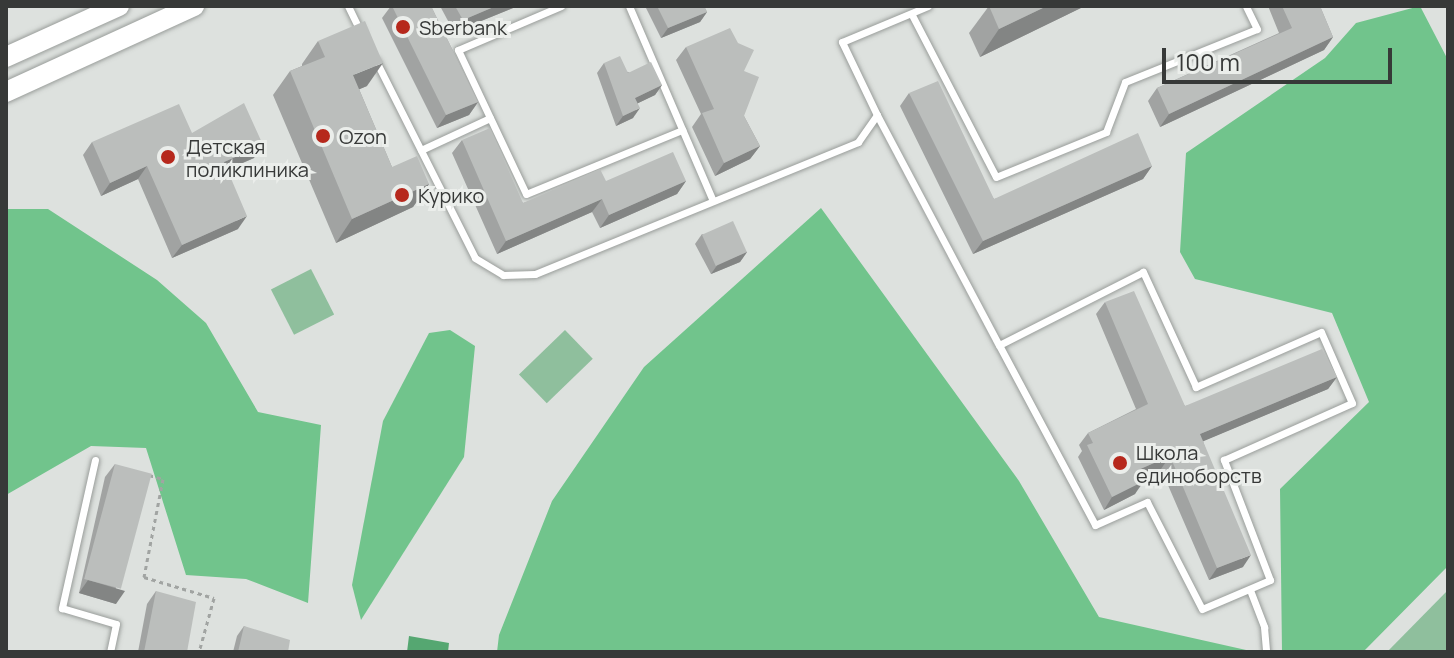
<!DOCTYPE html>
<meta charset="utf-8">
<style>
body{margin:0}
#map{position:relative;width:1454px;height:658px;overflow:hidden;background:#dde1de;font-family:Manrope,sans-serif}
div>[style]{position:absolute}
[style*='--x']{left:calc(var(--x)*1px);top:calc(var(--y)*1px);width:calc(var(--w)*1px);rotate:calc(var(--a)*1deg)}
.green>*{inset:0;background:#8fbf9d;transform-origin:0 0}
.forest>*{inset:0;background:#71c48c}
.water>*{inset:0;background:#55a771}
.path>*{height:3px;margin-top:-1.5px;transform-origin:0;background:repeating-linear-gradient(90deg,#a1a4a2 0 4px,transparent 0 8px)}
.roads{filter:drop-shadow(0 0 2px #999d9a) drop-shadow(0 0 2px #999d9a)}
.service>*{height:7px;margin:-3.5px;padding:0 3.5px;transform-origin:3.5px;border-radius:3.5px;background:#fff}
.secondary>*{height:20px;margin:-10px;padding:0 10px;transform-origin:10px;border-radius:10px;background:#fff}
.wall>*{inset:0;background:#a1a3a2}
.shaded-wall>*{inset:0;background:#838584}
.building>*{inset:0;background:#bbbebc;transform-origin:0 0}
.dots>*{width:22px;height:22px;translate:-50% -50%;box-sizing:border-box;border:4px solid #ebeeeb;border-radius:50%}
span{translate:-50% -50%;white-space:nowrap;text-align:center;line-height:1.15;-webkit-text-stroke:6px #ebeeeb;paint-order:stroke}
.poi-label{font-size:20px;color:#373938}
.left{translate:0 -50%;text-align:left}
.frame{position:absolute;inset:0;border:8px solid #373938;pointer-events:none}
.scale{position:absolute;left:1162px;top:48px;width:230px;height:36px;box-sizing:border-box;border:4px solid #373938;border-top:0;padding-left:10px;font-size:24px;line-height:28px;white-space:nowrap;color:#373938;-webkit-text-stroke:6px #ebeeeb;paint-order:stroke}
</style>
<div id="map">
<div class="green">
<div style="left:311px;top:269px;width:51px;height:45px;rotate:63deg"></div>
<div style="left:565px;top:330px;width:40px;height:64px;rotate:46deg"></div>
<div style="clip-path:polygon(1448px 590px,1448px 652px,1387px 652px)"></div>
</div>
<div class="forest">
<div style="clip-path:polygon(1420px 6px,1448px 60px,1448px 566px,1363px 652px,1282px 652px,1280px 489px,1369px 402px,1332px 313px,1195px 279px,1180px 252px,1186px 153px,1325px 58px,1356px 23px)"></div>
<div style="clip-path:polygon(821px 208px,1019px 481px,1099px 617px,1255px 652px,497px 652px,499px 635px,552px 501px,644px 367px)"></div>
<div style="clip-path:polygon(6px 209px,48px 209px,157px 280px,206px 323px,258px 412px,321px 425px,308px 603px,246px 579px,186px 575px,146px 448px,91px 446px,6px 495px)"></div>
<div style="clip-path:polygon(450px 330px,475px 346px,464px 457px,361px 620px,352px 585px,383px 421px,429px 333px)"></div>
</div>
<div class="water">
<div style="clip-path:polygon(409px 636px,449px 643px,448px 652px,407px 652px)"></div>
</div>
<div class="path">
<div style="--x:149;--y:475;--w:15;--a:16"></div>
<div style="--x:163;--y:479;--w:100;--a:101"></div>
<div style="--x:144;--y:577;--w:73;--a:16.7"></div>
<div style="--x:214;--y:598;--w:56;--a:105.5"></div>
</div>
<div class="roads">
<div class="service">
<div style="--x:348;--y:6;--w:30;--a:64"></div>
<div style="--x:561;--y:6;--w:112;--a:156.9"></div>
<div style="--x:458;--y:50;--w:159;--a:64.7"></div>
<div style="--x:526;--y:194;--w:169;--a:-22.3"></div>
<div style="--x:629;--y:6;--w:212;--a:66.7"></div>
<div style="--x:912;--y:15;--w:182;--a:62.6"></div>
<div style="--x:996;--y:177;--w:119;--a:-22.2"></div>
<div style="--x:1106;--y:132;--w:53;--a:-69.2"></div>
<div style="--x:1125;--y:82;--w:142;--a:-21.9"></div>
<div style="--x:1257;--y:29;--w:25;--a:-116"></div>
<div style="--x:376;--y:61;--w:220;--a:63.3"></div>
<div style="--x:475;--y:258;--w:33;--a:31"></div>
<div style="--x:503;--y:275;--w:32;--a:-2"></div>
<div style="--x:535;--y:274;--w:349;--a:-22.2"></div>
<div style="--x:858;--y:142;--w:33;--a:-55"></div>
<div style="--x:877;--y:115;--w:81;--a:-115.6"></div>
<div style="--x:842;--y:42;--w:93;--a:-22.7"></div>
<div style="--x:877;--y:115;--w:260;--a:62.1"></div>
<div style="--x:999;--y:345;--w:204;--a:61.9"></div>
<div style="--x:1095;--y:525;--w:57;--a:-23.9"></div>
<div style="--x:1147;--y:502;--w:120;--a:62.8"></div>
<div style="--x:1202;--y:609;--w:74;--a:-23.1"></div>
<div style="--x:1270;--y:580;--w:129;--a:-111"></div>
<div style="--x:1224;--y:460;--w:140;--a:-24"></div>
<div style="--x:1352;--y:403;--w:77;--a:-113.6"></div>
<div style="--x:1321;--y:332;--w:137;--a:156.3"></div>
<div style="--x:1196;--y:387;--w:127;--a:-114.7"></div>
<div style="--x:1143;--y:272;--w:161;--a:153.1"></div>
<div style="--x:421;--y:150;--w:76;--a:-24.9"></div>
<div style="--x:95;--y:460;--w:152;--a:102.6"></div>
<div style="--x:62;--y:608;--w:56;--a:16.5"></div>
<div style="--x:116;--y:624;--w:29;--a:102"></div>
<div style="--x:1250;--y:590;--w:40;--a:69"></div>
<div style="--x:1264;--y:627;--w:25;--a:85"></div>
</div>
<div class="secondary">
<div style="--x:6;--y:57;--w:124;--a:-24.3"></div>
<div style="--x:6;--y:92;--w:207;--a:-24.6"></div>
</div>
</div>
<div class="wall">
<div style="clip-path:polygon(391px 6px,431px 6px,478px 102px,469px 115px,437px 128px,382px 18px)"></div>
<div style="clip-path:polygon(440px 6px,518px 6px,454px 32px)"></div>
<div style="clip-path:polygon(645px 6px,704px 6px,707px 12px,700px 22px,661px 38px)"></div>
<div style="clip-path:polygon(989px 6px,1085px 6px,980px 57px,969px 33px)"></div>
<div style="clip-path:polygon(1268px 6px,1320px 6px,1333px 37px,1324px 50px,1160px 127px,1148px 101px,1157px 88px,1279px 33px)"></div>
<div style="clip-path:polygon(318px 41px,367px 86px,359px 89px,392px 167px,429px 184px,413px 207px,336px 243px,273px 95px,290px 71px,302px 66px,302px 64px)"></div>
<div style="clip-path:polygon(686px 47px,744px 71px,744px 116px,760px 146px,750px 159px,715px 176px,692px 127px,701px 114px,676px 60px)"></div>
<div style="clip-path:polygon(604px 63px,662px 85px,655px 95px,638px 103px,633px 118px,616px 126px,597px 73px)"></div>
<div style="clip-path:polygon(909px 93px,994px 199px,1152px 166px,1143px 179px,973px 254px,900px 106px)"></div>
<div style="clip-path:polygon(462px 140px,523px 203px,606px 181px,686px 181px,677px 194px,600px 228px,592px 212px,497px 254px,452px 153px)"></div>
<div style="clip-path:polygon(92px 142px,254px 158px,227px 170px,238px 229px,172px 258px,138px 179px,101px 196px,83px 155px)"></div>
<div style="clip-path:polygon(702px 234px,747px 252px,740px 262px,711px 274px,695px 244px)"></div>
<div style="clip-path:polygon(1105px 302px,1185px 406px,1337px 377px,1328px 389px,1203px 441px,1243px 567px,1209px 580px,1161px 469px,1142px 477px,1135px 494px,1104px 510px,1078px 457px,1082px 451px,1079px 445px,1088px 433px,1136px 409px,1096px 314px)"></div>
<div style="clip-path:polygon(115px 464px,116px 604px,79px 593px,105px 477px)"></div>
<div style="clip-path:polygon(156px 591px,187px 652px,138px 652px,147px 604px)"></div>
<div style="clip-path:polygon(244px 626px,288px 652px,233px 652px,237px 636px)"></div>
</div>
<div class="shaded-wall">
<div style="clip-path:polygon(496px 6px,518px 6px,454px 32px,463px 20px)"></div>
<div style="clip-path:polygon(1047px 6px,1085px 6px,980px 57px,999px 29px)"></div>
<div style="clip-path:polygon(707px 12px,700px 22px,661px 38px,668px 28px)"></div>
<div style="clip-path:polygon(1333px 37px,1324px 50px,1160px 127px,1169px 114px)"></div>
<div style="clip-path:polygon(383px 63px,367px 86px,337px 99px,353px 75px)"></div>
<div style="clip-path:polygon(662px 85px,655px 95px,628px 108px,635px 98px)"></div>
<div style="clip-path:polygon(478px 102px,469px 115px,437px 128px,446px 115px)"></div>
<div style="clip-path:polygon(640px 108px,633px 118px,616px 126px,623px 116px)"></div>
<div style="clip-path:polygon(263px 145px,254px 158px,214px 175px,224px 162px)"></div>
<div style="clip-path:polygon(760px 146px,750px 159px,715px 176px,724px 163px)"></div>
<div style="clip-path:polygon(147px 166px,138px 179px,101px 196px,110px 183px)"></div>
<div style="clip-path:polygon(1152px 166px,1143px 179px,973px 254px,983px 241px)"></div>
<div style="clip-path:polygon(686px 181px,677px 194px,600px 228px,609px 215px)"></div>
<div style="clip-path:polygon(429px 184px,413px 207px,336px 243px,352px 219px)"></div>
<div style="clip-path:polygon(602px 199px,592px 212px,497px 254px,506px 241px)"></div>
<div style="clip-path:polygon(247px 216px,238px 229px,172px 258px,182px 245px)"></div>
<div style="clip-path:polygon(747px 252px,740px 262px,711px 274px,718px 264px)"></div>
<div style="clip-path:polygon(1337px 377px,1328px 389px,1192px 446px,1200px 434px)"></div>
<div style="clip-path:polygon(1170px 456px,1161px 469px,1129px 483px,1138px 470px)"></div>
<div style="clip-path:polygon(1144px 481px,1135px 494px,1104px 510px,1112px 497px)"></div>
<div style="clip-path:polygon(1251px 555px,1243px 567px,1209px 580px,1217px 568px)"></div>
<div style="clip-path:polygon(88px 580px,125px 591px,116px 604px,79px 593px)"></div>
</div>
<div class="building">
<div style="clip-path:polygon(392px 6px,431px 6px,478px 102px,446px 115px)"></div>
<div style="clip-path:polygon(455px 6px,496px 6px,463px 20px)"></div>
<div style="clip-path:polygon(657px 6px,704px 6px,707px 12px,668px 28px)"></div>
<div style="clip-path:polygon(989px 6px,1047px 6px,999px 29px)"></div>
<div style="clip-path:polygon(1282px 6px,1320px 6px,1333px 37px,1169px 114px,1157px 88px,1292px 28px)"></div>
<div style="clip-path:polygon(365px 21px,383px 63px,353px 75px,392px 167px,417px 156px,429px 184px,352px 219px,290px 71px,325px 57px,318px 41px)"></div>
<div style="clip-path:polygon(730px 28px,738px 43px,754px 50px,744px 71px,759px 77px,744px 116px,760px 146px,724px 163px,702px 113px,714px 109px,686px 47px)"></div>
<div style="clip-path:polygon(620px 56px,628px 73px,651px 62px,662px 85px,635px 98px,640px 108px,623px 116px,604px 63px)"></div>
<div style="clip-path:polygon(938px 81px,994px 199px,1138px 133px,1152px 166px,983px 241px,909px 93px)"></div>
<div style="clip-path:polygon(244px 103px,263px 145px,224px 162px,247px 216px,182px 245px,147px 166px,110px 183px,92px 142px,179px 104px,192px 133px)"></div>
<div style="clip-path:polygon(490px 128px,523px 203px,600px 169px,606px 181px,673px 152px,686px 181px,609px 215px,602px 199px,506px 241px,462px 140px)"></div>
<div style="left:733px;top:221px;width:34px;height:34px;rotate:66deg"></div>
<div style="clip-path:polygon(1134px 291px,1185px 406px,1322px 349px,1337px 377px,1200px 434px,1251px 555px,1217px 568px,1170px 456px,1138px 470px,1144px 481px,1112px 497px,1087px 445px,1093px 443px,1088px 433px,1148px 404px,1105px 302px)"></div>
<div style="left:115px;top:464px;width:38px;height:119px;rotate:15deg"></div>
<div style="clip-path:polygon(156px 591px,196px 602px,187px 652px,144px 652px)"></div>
<div style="clip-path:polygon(244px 626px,290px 640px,288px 652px,238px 652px)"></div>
</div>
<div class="dots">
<div style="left:403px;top:27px;background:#b6281c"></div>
<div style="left:323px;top:136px;background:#b6281c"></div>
<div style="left:168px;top:157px;background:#b6281c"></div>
<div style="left:402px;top:195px;background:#b6281c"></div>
<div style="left:1120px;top:463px;background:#b6281c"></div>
</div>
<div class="poi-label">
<span class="left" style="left:419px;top:27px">Sberbank</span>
<span class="left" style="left:339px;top:136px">Ozon</span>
<span class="left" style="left:186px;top:158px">Детская<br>поликлиника</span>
<span class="left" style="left:418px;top:195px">Курико</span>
<span class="left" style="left:1136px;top:464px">Школа<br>единоборств</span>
</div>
<div class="frame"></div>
<div class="scale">100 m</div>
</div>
